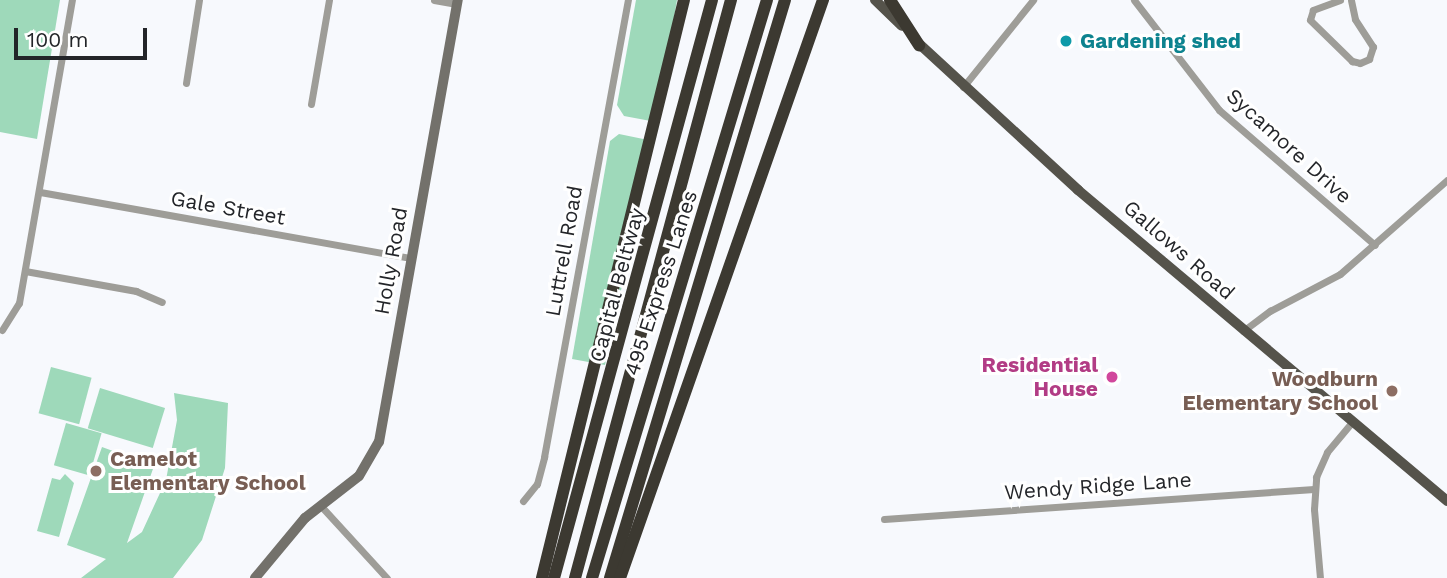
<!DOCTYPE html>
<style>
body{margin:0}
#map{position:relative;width:1447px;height:578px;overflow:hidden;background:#f7f9fd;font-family:"Work Sans",sans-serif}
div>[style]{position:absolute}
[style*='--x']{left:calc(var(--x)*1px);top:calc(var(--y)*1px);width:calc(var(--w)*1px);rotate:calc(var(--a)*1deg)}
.green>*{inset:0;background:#9ed9ba;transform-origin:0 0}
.street>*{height:7px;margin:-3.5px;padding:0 3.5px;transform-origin:3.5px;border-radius:3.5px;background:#9e9d98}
.secondary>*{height:10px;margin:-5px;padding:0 5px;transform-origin:5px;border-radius:5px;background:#73716b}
.primary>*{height:10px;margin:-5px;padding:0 5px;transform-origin:5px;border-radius:5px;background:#55534b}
.highway>*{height:12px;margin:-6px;padding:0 6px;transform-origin:6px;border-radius:6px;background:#3c3931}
.dots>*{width:19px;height:19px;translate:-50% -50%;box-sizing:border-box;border:4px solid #fff;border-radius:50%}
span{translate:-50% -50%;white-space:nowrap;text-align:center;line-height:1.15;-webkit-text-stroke:6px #fff;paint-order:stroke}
.culture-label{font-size:21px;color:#0d838f;font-weight:700}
.left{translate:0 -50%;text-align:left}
.street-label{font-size:21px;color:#232529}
.hotel-label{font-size:21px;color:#b23c85;font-weight:700}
.right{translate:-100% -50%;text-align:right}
.education-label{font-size:21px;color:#785e54;font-weight:700}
.scale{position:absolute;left:14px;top:28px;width:133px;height:32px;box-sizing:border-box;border:4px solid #232529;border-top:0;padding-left:9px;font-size:21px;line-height:24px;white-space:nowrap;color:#232529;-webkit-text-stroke:5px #fff;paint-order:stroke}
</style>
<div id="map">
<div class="green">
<div style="clip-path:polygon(0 0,60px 0,37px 139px,0 132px)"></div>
<div style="clip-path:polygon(636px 0,677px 0,656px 122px,624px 116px,617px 105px)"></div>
<div style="clip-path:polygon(619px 134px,653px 141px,605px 365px,572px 359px,610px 141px)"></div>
<div style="left:51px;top:367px;width:42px;height:48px;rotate:15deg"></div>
<div style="left:100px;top:388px;width:68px;height:42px;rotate:17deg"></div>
<div style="clip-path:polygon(174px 393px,228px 403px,225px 468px,202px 540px,173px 578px,81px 578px,106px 559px,67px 545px,102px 447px,154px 466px,127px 543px,142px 532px,166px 480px,177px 420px)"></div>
<div style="left:66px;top:423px;width:37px;height:44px;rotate:16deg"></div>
<div style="clip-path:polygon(65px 474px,74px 483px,59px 537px,37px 531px,52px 478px,60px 480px)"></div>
</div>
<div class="street">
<div style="--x:434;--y:0;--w:23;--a:10"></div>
<div style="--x:1134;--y:0;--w:139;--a:52.3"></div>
<div style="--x:1219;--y:110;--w:206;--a:40.9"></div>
<div style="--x:1340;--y:0;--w:29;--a:160"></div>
<div style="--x:1313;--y:10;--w:10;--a:107"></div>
<div style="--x:1310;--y:20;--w:59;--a:44.3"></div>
<div style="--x:1352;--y:61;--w:8;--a:14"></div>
<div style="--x:1360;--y:63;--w:10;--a:-24"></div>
<div style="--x:1369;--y:59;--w:13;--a:-72"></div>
<div style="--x:1373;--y:47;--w:33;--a:-123"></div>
<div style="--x:1355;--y:19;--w:19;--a:-102"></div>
<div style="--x:186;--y:83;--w:84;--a:-81.1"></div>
<div style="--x:963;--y:87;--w:112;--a:-51.2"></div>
<div style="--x:311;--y:104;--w:106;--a:-80.2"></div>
<div style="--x:40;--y:192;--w:377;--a:10.1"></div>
<div style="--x:25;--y:271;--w:113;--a:10.2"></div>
<div style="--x:136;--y:291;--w:28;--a:23"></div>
<div style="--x:2;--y:330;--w:32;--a:-58"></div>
<div style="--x:19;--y:303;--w:308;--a:-80.1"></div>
<div style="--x:1243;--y:331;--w:34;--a:-37"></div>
<div style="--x:1270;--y:311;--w:79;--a:-27.9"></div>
<div style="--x:1340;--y:274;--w:142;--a:-41.3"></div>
<div style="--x:523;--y:501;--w:22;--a:-51"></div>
<div style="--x:537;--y:484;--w:28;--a:-75"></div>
<div style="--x:544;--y:457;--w:465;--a:-79.6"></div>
<div style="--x:320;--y:505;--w:99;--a:47.5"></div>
<div style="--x:884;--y:519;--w:431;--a:-4"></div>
<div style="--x:1320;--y:578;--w:69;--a:-95"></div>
<div style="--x:1314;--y:509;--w:32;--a:-86"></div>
<div style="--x:1316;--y:477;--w:27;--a:-66"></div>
<div style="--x:1327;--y:452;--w:39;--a:-50"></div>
</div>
<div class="secondary">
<div style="--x:255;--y:578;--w:78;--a:-50.2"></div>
<div style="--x:305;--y:518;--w:68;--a:-37.9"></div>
<div style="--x:359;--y:476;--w:39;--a:-60"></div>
<div style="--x:379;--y:442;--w:449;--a:-79.9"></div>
</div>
<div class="primary">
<div style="--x:875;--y:0;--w:37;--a:44"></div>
<div style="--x:915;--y:40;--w:222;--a:42.6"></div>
<div style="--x:1078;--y:190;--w:483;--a:40.1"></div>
</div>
<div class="highway">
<div style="--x:890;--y:0;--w:54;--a:57.2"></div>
<div style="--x:542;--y:578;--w:595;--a:-76.2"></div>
<div style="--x:554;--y:578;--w:599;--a:-74.71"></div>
<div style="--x:575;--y:578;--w:599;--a:-74.9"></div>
<div style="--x:592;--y:578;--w:604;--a:-73.16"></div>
<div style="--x:610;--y:578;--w:604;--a:-73.16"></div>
<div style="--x:620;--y:578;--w:613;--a:-70.65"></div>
</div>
<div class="dots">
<div style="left:1066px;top:41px;background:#0f9aa8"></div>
<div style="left:1112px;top:377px;background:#d1479c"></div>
<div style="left:1392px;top:391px;background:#8d6e63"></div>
<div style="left:96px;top:471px;background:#8d6e63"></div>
</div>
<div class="culture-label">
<span class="left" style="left:1080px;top:41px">Gardening shed</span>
</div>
<div class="street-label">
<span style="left:1289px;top:146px;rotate:42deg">Sycamore Drive</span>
<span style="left:228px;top:208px;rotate:10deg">Gale Street</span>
<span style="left:1179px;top:250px;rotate:41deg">Gallows Road</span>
<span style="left:564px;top:251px;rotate:-80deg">Luttrell Road</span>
<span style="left:391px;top:261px;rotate:-80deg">Holly Road</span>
<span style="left:661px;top:283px;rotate:-72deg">495 Express Lanes</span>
<span style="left:617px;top:285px;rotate:-75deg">Capital Beltway</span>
<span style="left:1098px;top:486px;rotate:-4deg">Wendy Ridge Lane</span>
</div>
<div class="hotel-label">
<span class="right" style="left:1098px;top:377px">Residential<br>House</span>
</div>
<div class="education-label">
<span class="right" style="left:1378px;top:391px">Woodburn<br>Elementary School</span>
<span class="left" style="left:110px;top:471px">Camelot<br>Elementary School</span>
</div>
<div class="scale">100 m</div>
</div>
